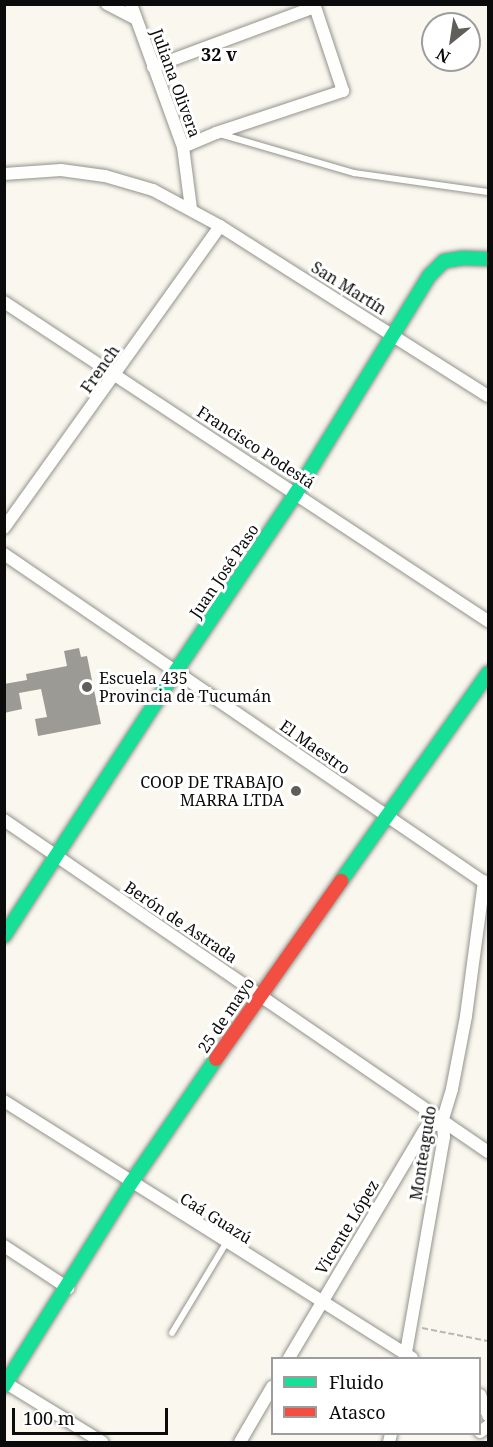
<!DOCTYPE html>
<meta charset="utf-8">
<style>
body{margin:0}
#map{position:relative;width:493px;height:1447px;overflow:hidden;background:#faf8ee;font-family:"Noto Serif",serif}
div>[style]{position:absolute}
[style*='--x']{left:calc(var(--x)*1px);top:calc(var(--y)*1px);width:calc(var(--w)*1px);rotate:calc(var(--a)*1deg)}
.building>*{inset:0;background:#9c9a94}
.path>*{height:1.5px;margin-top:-0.75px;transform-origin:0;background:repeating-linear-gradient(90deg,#b7b7b5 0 6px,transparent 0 9px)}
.roads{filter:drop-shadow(0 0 2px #93928d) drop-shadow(0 0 2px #93928d)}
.lane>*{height:6px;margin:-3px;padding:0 3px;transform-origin:3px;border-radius:3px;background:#fefefc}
.street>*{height:12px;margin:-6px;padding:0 6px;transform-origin:6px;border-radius:6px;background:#fefefc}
.fast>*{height:14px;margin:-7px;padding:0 7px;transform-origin:7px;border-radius:7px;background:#16e098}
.jam>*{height:14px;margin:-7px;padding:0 7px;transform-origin:7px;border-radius:7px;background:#f24e42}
.dots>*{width:16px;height:16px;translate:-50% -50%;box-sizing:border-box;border:3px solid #fff;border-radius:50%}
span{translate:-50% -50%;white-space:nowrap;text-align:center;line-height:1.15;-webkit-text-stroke:6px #fff;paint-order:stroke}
.street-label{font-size:16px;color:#0b0b0b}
.poi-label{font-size:16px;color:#0b0b0b}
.left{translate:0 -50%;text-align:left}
.right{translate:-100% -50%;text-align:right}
.neighbourhood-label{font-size:18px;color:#0b0b0b;font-weight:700}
.frame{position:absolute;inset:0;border:6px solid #0b0b0b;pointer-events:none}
.legend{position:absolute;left:271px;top:1357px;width:210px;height:78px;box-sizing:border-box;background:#fff;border:2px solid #9d9d9d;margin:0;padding:8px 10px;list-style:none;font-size:18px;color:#0b0b0b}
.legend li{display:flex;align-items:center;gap:12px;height:30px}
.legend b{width:30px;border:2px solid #9d9d9d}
.north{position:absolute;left:421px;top:12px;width:60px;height:60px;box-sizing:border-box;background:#fff;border:2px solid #9d9d9d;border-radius:50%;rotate:210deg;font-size:16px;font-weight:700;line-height:24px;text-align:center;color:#0b0b0b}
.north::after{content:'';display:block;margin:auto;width:21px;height:27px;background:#5f5e5a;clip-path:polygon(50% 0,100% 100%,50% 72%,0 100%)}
.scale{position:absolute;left:12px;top:1408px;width:156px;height:27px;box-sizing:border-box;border:3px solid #0b0b0b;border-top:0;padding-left:8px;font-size:18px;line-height:21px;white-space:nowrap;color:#0b0b0b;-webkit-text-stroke:4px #fff;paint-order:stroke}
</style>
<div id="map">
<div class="building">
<div style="clip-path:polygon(79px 648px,81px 657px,87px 656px,101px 724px,38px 736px,35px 719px,47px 717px,41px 689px,19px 693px,22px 709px,4px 713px,4px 684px,27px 680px,26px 674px,67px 666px,64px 651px)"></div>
</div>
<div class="path">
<div style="--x:422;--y:1328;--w:67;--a:11.1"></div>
</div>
<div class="roads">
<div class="lane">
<div style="--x:220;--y:134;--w:140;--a:16.2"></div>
<div style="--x:354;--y:173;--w:135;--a:8.1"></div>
<div style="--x:172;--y:1333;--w:105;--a:-59"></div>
</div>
<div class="street">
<div style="--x:107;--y:4;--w:31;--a:27"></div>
<div style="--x:131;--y:4;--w:152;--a:70"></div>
<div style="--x:183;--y:147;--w:63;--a:82.6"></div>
<div style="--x:153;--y:67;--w:172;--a:-20.4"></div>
<div style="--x:183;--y:147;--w:36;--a:-23"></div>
<div style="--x:216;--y:133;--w:134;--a:-18.3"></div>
<div style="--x:343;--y:91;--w:92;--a:-108.4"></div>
<div style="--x:4;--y:174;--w:57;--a:-4"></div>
<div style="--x:61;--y:170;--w:44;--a:7.8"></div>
<div style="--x:105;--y:176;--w:50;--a:16.3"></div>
<div style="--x:153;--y:190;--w:76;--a:28.2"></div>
<div style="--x:220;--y:226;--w:317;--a:32.4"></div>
<div style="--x:4;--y:302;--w:580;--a:33.39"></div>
<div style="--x:4;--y:528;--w:371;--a:-54.4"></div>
<div style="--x:4;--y:554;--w:586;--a:34.37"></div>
<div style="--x:4;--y:820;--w:587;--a:34.45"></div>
<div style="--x:4;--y:1101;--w:482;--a:32.2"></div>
<div style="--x:4;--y:1246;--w:77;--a:33.3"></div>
<div style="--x:289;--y:1358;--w:266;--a:-59.3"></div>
<div style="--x:425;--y:1129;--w:18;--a:-22"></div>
<div style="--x:405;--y:1358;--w:225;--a:-80"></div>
<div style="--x:444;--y:1136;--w:14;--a:-98"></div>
<div style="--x:442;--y:1122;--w:34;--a:-73"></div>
<div style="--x:452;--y:1089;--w:74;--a:-79.1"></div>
<div style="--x:466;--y:1016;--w:136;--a:-82.4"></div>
<div style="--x:6;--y:1383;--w:113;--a:31.6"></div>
<div style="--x:480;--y:1395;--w:22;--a:68"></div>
<div style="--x:480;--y:1432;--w:10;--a:-37"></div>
<div style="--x:240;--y:1442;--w:64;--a:-59.8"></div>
<div style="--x:389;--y:1442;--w:8;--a:-76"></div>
</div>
<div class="fast">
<div style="--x:341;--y:881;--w:255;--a:-54.7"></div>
<div style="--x:4;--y:936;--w:316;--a:-57"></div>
<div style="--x:176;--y:671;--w:215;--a:-56"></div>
<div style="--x:296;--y:493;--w:255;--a:-58.5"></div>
<div style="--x:429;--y:276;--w:21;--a:-45"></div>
<div style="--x:444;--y:261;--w:19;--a:-9"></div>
<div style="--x:463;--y:258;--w:25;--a:2"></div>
<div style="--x:4;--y:1386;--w:239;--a:-58"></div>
<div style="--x:131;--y:1183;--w:150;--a:-55.6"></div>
</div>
<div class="jam">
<div style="--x:216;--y:1059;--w:218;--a:-54.9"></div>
</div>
</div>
<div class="dots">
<div style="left:87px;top:687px;background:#5f5e5a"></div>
<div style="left:296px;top:791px;background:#5f5e5a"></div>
</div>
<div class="street-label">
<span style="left:176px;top:83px;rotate:70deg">Juliana Olivera</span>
<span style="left:349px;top:288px;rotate:32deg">San Martín</span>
<span style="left:100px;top:369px;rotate:-55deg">French</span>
<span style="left:256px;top:447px;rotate:33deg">Francisco Podestá</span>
<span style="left:224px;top:571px;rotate:-56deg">Juan José Paso</span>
<span style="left:315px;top:747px;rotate:35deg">El Maestro</span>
<span style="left:181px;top:922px;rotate:34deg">Berón de Astrada</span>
<span style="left:226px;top:1015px;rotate:-56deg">25 de mayo</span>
<span style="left:423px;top:1153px;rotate:-81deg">Monteagudo</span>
<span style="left:216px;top:1218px;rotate:32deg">Caá Guazú</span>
<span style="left:347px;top:1227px;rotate:-59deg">Vicente López</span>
</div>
<div class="poi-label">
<span class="left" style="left:99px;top:687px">Escuela 435<br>Provincia de Tucumán</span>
<span class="right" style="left:284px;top:791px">COOP DE TRABAJO<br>MARRA LTDA</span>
</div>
<div class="neighbourhood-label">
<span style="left:219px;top:54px">32 v</span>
</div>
<div class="frame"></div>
<ul class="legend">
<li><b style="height:8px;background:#16e098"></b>Fluido</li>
<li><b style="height:8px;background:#f24e42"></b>Atasco</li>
</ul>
<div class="north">N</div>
<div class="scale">100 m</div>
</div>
